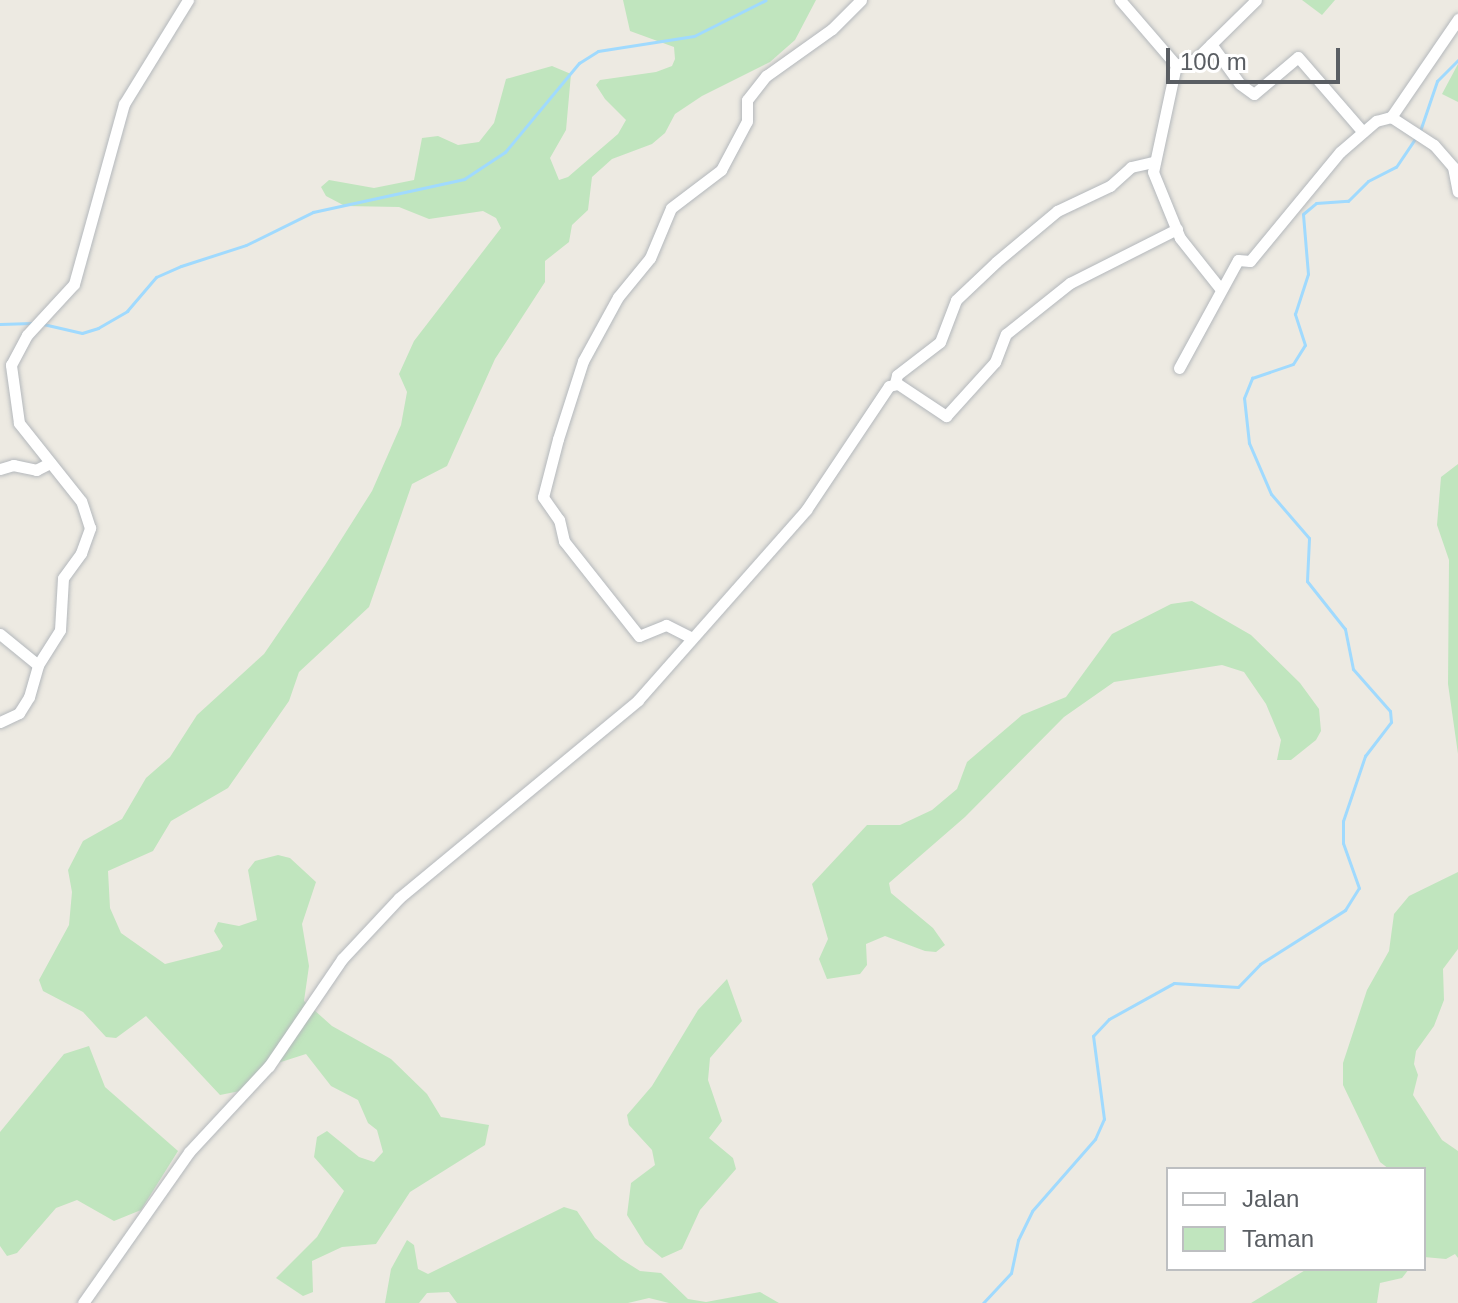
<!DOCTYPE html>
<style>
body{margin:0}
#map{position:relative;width:1458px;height:1303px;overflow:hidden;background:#edeae2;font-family:Helvetica,sans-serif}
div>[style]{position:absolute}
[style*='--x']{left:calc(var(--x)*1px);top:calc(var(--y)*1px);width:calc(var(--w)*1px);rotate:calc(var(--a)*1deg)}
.green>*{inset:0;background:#c0e5be}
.stream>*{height:3px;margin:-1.5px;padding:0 1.5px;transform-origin:1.5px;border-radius:1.5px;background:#a0dafe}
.roads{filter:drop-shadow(0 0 2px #b4b8bc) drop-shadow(0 0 2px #b4b8bc)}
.minor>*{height:11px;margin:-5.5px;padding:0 5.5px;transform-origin:5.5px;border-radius:5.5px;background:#fff}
span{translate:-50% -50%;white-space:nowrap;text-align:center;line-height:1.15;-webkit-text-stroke:6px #fff;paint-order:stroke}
.legend{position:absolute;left:1166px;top:1167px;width:260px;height:104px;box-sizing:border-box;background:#fff;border:2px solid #bdbfc1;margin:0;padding:10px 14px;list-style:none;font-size:24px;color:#5a5e63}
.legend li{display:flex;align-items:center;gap:16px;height:40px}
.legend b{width:40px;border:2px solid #bdbfc1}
.scale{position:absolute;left:1166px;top:48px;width:174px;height:36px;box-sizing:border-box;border:4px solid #5a5e63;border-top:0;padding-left:10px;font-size:24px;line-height:28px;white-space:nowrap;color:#5a5e63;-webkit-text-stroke:6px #fff;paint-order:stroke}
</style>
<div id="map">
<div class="green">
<div style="clip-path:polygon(623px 0,816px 0,795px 40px,770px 62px,702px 96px,675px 114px,665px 133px,652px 144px,612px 159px,592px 177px,588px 210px,572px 225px,569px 242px,545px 261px,545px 282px,495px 359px,447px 466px,412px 484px,369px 607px,299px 672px,289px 701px,228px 788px,171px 821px,153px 851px,108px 871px,110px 908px,121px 933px,165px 964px,220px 950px,223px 946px,214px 931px,218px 922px,239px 926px,257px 920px,248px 870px,255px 861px,278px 855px,290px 858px,316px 882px,302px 924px,309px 966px,304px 1001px,332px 1026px,391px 1059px,427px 1094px,441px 1117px,489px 1125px,485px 1145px,410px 1192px,376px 1244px,342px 1247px,312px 1261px,313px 1292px,303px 1296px,276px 1278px,317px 1237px,344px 1191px,314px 1157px,317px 1137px,327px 1131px,359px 1157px,374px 1162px,383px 1152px,377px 1130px,368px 1123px,358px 1100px,331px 1086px,306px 1054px,262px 1068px,240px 1091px,220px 1095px,146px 1016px,116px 1038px,106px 1037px,83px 1012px,43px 991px,39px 980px,69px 925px,72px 892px,68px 870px,83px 841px,122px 819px,146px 778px,170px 757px,197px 715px,264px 654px,325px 565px,372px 491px,401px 425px,407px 392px,399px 374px,414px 341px,501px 228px,496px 218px,483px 211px,429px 219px,399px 207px,345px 206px,326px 196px,321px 187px,329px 180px,374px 188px,414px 180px,422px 138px,438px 136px,458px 145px,479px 142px,494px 123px,506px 79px,552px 66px,571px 74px,566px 130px,550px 158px,559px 180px,568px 177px,618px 134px,626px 120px,605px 99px,596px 85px,600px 80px,656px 72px,672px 66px,675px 59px,674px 47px,630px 31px)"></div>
<div style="clip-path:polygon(1302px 0,1335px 0,1322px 15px)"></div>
<div style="clip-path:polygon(1458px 64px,1458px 102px,1442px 94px)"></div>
<div style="clip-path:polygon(1458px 464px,1458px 754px,1448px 684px,1449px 560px,1437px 525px,1441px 477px)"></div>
<div style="clip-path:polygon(1192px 601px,1251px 635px,1300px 683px,1319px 709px,1321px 731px,1316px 740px,1291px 760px,1277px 760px,1281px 740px,1266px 704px,1244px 672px,1222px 665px,1114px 682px,1064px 717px,965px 817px,889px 883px,891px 893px,933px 928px,945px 945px,936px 952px,925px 951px,885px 936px,866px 944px,867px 965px,860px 974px,827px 979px,819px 959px,828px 939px,812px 884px,867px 825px,900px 825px,932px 810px,957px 789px,967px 762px,1022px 715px,1066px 697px,1112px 634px,1171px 604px)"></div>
<div style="clip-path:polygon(1458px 872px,1458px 949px,1443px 969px,1444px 1000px,1434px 1026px,1416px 1051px,1414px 1064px,1418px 1075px,1413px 1095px,1442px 1140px,1458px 1151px,1458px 1258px,1455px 1254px,1446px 1259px,1424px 1257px,1424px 1169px,1389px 1169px,1380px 1162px,1343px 1085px,1343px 1063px,1367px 990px,1389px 951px,1394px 914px,1409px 896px)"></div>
<div style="clip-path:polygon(727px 979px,742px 1021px,710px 1058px,708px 1080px,722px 1121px,709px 1138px,733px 1158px,736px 1169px,700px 1210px,682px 1249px,662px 1258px,645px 1244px,627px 1215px,631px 1183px,655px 1165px,652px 1150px,629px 1125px,627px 1115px,652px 1086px,698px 1010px)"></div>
<div style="clip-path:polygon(89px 1046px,105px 1087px,178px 1151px,141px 1210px,114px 1221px,77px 1200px,56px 1208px,17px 1253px,7px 1256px,0 1246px,0 1132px,64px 1054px)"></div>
<div style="clip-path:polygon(564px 1207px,577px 1211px,595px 1238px,621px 1259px,640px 1271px,661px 1273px,688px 1299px,706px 1302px,760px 1292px,779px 1303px,669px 1303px,649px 1298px,628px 1303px,457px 1303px,449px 1292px,427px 1293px,419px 1303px,385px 1303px,391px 1269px,407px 1240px,414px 1245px,418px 1269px,428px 1274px)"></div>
<div style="clip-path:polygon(1307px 1269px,1409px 1269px,1402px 1278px,1380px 1283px,1377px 1303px,1251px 1303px)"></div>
</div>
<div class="stream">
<div style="--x:1420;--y:131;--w:53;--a:-71.2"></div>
<div style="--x:1437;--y:81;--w:30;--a:-45"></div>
<div style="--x:0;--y:324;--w:32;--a:-2"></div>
<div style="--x:43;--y:324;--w:40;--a:13"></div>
<div style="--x:82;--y:333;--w:17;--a:-17"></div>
<div style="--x:98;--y:328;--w:34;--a:-30"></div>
<div style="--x:127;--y:311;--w:45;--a:-49.5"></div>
<div style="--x:156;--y:277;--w:27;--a:-24"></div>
<div style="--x:181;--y:266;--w:68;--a:-17.9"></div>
<div style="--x:246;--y:245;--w:75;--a:-26.2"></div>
<div style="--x:313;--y:212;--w:155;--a:-12.3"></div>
<div style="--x:464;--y:179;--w:49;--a:-33.4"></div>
<div style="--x:505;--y:152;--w:116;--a:-50.3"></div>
<div style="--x:579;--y:63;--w:22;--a:-32"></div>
<div style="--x:598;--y:51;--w:97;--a:-8.9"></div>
<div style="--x:694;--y:36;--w:80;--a:-26.6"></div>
<div style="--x:983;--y:1303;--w:41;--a:-47"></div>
<div style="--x:1011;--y:1273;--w:34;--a:-78"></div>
<div style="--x:1018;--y:1240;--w:32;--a:-64"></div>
<div style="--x:1032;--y:1211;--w:96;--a:-48.8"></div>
<div style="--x:1095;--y:1139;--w:22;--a:-66"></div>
<div style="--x:1104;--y:1119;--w:84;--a:-97.5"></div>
<div style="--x:1093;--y:1036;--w:23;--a:-47"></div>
<div style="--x:1109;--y:1019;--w:74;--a:-29"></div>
<div style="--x:1174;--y:983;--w:64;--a:3.6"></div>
<div style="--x:1238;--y:987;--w:32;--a:-46"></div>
<div style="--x:1260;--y:964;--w:101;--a:-32.4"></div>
<div style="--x:1345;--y:910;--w:26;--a:-58"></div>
<div style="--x:1359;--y:888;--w:48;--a:-109.6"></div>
<div style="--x:1343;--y:843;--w:22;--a:-90"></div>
<div style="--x:1343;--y:821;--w:69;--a:-71.3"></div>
<div style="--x:1365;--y:756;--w:43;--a:-52.6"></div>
<div style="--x:1391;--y:722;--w:11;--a:-95"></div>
<div style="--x:1390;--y:711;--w:56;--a:-131.4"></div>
<div style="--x:1353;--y:669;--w:41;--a:-101.3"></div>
<div style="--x:1345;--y:629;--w:61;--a:-128.4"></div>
<div style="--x:1307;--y:581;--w:43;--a:-87.3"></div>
<div style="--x:1309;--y:538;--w:58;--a:-130.8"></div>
<div style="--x:1271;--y:494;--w:56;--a:-113.3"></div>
<div style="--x:1249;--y:443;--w:45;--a:-96.3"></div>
<div style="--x:1244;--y:398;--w:22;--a:-68"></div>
<div style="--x:1252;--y:378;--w:43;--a:-18.9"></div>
<div style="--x:1293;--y:364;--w:22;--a:-58"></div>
<div style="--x:1305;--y:345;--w:33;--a:-108"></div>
<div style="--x:1295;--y:314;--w:42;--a:-72"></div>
<div style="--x:1308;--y:274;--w:60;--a:-94.8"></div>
<div style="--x:1303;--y:214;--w:17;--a:-40"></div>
<div style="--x:1316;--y:203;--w:32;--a:-4"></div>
<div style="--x:1348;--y:201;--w:28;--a:-45"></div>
<div style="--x:1368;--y:181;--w:31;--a:-27"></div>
<div style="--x:1396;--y:167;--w:36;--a:-56"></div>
</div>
<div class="roads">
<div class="minor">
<div style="--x:1120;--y:0;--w:86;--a:49.3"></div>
<div style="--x:1176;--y:65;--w:109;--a:102.1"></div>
<div style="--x:1153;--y:172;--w:71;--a:67.8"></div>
<div style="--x:1180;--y:238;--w:63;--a:51.5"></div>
<div style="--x:1211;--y:44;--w:49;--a:54.1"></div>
<div style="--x:1240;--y:84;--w:17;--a:36"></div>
<div style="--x:1254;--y:94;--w:57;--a:-40.1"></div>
<div style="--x:1298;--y:57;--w:99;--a:49.1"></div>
<div style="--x:1176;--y:65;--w:21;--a:-17"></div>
<div style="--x:1196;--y:59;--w:84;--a:-44.5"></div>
<div style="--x:1391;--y:117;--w:51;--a:33.1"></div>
<div style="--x:1434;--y:145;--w:29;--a:49"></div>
<div style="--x:1453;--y:167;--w:25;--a:79"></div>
<div style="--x:1179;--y:368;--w:123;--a:-61.4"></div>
<div style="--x:1238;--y:260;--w:12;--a:5"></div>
<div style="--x:1250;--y:261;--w:141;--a:-50.5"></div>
<div style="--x:1340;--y:152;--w:48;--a:-40.7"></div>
<div style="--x:1376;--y:121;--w:16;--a:-15"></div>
<div style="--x:1391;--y:117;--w:119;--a:-55.6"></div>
<div style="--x:895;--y:383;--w:8;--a:-76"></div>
<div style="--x:897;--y:375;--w:54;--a:-37.5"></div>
<div style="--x:940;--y:342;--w:45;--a:-69.1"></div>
<div style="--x:956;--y:300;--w:55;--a:-43.5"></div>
<div style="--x:996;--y:262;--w:80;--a:-39.9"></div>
<div style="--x:1057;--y:211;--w:59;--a:-25.3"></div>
<div style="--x:1110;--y:186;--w:28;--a:-42"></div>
<div style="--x:1131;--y:167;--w:23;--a:-13"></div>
<div style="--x:0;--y:469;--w:14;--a:-17"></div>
<div style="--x:13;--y:465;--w:24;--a:12"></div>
<div style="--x:36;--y:470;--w:16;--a:-27"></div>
<div style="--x:0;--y:634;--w:49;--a:39.2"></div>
<div style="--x:692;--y:638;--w:29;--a:-153"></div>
<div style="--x:666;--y:625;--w:29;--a:158"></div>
<div style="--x:639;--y:636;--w:121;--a:-128.3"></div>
<div style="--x:564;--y:541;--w:22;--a:-103"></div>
<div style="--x:559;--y:520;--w:28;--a:-125"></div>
<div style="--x:543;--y:497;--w:60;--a:-75.5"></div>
<div style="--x:558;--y:439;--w:82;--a:-72.2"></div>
<div style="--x:583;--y:361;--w:73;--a:-61.3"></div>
<div style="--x:618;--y:297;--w:50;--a:-50.6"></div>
<div style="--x:650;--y:258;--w:54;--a:-67.2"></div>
<div style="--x:671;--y:208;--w:63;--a:-37.2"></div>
<div style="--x:721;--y:170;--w:55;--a:-62"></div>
<div style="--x:747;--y:121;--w:21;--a:-90"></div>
<div style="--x:747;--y:100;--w:31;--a:-52"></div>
<div style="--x:766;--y:76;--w:81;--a:-35.5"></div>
<div style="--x:832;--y:29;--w:41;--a:-45"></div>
<div style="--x:0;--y:722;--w:21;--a:-25"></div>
<div style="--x:19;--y:713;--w:19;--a:-58"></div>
<div style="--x:29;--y:697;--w:33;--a:-74"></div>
<div style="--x:38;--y:665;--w:41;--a:-57.8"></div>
<div style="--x:60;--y:630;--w:52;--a:-86.7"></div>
<div style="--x:63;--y:578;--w:31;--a:-54"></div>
<div style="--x:81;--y:553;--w:27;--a:-70"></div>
<div style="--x:90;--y:528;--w:28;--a:-108"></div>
<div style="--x:81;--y:501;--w:100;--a:-128.5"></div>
<div style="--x:19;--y:423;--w:59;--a:-97.9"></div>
<div style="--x:11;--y:365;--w:34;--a:-62"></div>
<div style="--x:27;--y:335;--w:69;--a:-47.3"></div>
<div style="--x:74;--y:284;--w:187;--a:-74.5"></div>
<div style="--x:124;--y:104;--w:122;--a:-58.4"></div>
<div style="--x:83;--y:1303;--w:184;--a:-54.9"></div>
<div style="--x:189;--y:1152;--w:117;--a:-47.1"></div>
<div style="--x:269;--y:1066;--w:130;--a:-55.7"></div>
<div style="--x:342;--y:959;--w:83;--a:-46.9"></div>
<div style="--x:399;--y:898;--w:310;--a:-39.6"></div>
<div style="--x:638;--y:700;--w:254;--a:-48.5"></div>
<div style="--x:806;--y:510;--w:149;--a:-56.2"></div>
<div style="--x:889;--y:386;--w:9;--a:-13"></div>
<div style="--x:898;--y:384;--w:58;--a:33.7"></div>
<div style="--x:946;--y:416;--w:73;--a:-47.8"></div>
<div style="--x:995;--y:362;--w:30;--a:-69"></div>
<div style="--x:1006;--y:334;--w:82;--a:-38.6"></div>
<div style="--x:1070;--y:283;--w:120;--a:-26.8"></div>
</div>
</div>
<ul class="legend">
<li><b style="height:10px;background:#fff"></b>Jalan</li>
<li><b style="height:22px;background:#c0e5be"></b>Taman</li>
</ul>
<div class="scale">100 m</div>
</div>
